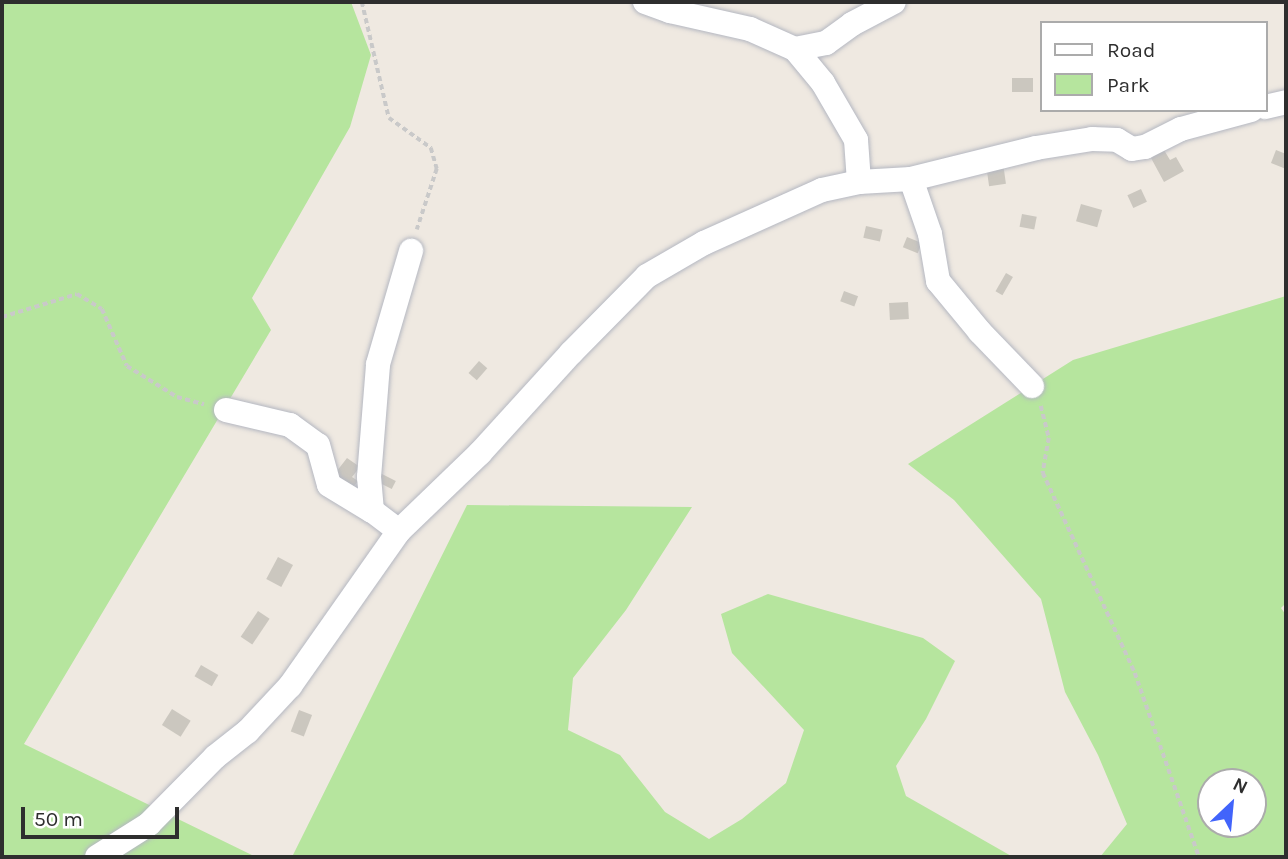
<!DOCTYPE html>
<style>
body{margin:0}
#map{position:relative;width:1288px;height:859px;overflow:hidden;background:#efe9e1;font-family:Karla,sans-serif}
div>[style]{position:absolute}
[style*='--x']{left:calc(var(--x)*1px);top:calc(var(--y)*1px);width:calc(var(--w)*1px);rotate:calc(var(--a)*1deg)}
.green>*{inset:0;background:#b6e59e}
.building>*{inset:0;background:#cbc7bf;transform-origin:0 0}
.path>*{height:3.5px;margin-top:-1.75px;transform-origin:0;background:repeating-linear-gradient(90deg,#c9c9c9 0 5px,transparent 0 8.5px)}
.roads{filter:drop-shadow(0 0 2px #b4b7c1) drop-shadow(0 0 2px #b4b7c1)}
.street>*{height:24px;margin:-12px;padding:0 12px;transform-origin:12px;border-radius:12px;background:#fff}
span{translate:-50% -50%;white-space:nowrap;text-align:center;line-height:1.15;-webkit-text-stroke:5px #fff;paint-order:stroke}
.frame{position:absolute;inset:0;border:4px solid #2e2e2e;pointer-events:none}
.legend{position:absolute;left:1040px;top:21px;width:228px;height:91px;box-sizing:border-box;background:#fff;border:2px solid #ababab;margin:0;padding:9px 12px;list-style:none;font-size:21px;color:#2e2e2e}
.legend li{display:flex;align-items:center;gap:14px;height:35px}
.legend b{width:35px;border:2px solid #ababab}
.north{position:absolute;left:1197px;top:768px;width:70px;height:70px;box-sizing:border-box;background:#fff;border:2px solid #ababab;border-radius:50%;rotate:26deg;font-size:19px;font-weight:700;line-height:28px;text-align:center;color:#2e2e2e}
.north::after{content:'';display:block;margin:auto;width:24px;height:32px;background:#4264fb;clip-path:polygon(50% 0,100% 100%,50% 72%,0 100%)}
.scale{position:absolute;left:21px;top:807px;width:158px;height:32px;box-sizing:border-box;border:4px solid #2e2e2e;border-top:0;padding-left:9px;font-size:21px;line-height:24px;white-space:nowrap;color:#2e2e2e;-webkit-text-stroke:5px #fff;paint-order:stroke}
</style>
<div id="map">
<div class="green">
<div style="clip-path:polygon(2px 2px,351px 2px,371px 55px,350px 127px,252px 298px,271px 330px,24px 744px,256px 857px,2px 857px)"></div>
<div style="clip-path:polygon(evenodd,1286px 296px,1286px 603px,1281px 608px,1286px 615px,1286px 857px,1100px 857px,1127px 824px,1098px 755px,1065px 692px,1041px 599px,954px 500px,908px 464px,1073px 360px,1286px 296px,1211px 782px,1253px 782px,1253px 824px,1211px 824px,1211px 782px)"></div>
<div style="clip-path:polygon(467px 505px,692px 507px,626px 610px,573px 678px,568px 730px,620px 755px,665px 812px,709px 839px,742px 819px,786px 783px,804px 730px,732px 653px,721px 614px,768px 594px,923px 638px,955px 661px,926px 719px,896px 766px,906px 796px,1013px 857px,292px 857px)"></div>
</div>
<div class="building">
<div style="left:1012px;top:78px;width:21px;height:14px"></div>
<div style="clip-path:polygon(1164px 150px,1170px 160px,1176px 157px,1184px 171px,1164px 182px,1151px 158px)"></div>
<div style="clip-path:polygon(1276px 150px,1286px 154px,1286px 169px,1271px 163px)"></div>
<div style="left:1003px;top:163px;width:21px;height:17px;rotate:82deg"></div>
<div style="left:1141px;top:189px;width:14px;height:15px;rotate:65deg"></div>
<div style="left:1081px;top:204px;width:22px;height:18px;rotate:16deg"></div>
<div style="left:1022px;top:214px;width:15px;height:13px;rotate:11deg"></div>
<div style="left:866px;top:226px;width:17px;height:12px;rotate:13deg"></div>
<div style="left:907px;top:237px;width:16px;height:11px;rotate:22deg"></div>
<div style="left:1006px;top:273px;width:8px;height:21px;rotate:30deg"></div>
<div style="left:844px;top:291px;width:15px;height:11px;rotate:20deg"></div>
<div style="left:908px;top:302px;width:17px;height:19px;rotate:87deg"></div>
<div style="left:479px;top:361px;width:11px;height:16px;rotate:41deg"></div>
<div style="clip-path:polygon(347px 458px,360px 467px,352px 477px,358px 481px,351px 490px,333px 476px)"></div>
<div style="left:378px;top:472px;width:20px;height:9px;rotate:27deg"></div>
<div style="left:278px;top:557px;width:17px;height:25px;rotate:28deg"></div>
<div style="left:258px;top:611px;width:14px;height:31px;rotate:34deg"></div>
<div style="left:201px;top:665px;width:20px;height:13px;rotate:30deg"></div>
<div style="left:172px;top:709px;width:22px;height:19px;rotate:32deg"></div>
<div style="left:299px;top:710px;width:14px;height:23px;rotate:21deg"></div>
</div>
<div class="path">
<div style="--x:362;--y:2;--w:119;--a:76.9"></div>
<div style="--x:389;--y:118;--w:52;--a:35.5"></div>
<div style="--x:431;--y:148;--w:22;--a:74"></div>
<div style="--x:437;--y:169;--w:64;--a:108.2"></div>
<div style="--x:2;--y:317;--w:78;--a:-17"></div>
<div style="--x:77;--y:294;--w:29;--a:31"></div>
<div style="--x:102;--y:309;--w:62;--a:66.3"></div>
<div style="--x:127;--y:366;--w:59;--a:31.8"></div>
<div style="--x:177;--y:397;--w:28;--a:15"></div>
<div style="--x:1041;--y:406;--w:33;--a:76"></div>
<div style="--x:1049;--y:438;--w:36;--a:100"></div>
<div style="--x:1043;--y:473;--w:220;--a:65.3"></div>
<div style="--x:1135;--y:673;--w:195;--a:70.8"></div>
</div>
<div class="roads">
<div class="street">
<div style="--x:645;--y:2;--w:27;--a:20"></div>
<div style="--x:670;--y:11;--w:82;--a:12.7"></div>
<div style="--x:750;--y:29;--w:49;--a:24"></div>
<div style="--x:795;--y:49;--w:44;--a:50.5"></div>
<div style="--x:823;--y:83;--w:66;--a:59.9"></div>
<div style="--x:856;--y:140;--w:42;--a:85.9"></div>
<div style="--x:795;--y:49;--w:32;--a:-11"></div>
<div style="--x:826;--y:43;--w:32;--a:-36"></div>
<div style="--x:852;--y:24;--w:47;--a:-27.6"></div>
<div style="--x:1265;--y:107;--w:22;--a:-13"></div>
<div style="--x:911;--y:179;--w:58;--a:70.9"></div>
<div style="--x:930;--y:234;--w:48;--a:80.3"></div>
<div style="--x:938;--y:281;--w:66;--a:50.5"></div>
<div style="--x:980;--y:332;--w:75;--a:46.1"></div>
<div style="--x:226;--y:410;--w:66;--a:13.2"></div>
<div style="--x:290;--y:425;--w:34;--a:36"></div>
<div style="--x:318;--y:445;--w:41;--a:74.6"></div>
<div style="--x:329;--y:485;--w:50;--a:31.2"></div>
<div style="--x:399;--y:531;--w:34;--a:-143"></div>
<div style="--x:372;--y:511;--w:34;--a:-95"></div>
<div style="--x:369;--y:477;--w:113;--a:-85.4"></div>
<div style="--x:378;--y:364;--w:118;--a:-73.7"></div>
<div style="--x:97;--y:857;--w:62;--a:-32.4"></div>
<div style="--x:149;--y:824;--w:94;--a:-45.4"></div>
<div style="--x:215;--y:757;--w:42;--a:-38.2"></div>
<div style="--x:248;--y:731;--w:62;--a:-47"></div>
<div style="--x:290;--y:686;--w:189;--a:-54.9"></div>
<div style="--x:399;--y:531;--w:112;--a:-43.9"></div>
<div style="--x:480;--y:453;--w:135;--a:-47.7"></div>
<div style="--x:571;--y:353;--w:108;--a:-45.4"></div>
<div style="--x:647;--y:276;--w:66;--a:-30.1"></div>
<div style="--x:704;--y:243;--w:129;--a:-24.2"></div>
<div style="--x:822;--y:190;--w:38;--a:-12"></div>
<div style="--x:859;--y:182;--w:52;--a:-3.3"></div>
<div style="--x:911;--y:179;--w:129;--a:-13.9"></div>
<div style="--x:1036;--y:148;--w:57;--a:-9.1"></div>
<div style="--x:1092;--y:139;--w:25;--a:2"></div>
<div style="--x:1117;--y:140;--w:17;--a:31"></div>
<div style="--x:1132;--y:149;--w:13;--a:-9"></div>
<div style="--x:1145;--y:147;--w:40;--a:-26.6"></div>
<div style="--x:1181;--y:129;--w:73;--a:-15.2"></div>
</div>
</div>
<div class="frame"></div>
<ul class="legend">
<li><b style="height:9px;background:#fff"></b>Road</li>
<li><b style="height:19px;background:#b6e59e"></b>Park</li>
</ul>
<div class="north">N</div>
<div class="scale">50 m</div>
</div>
